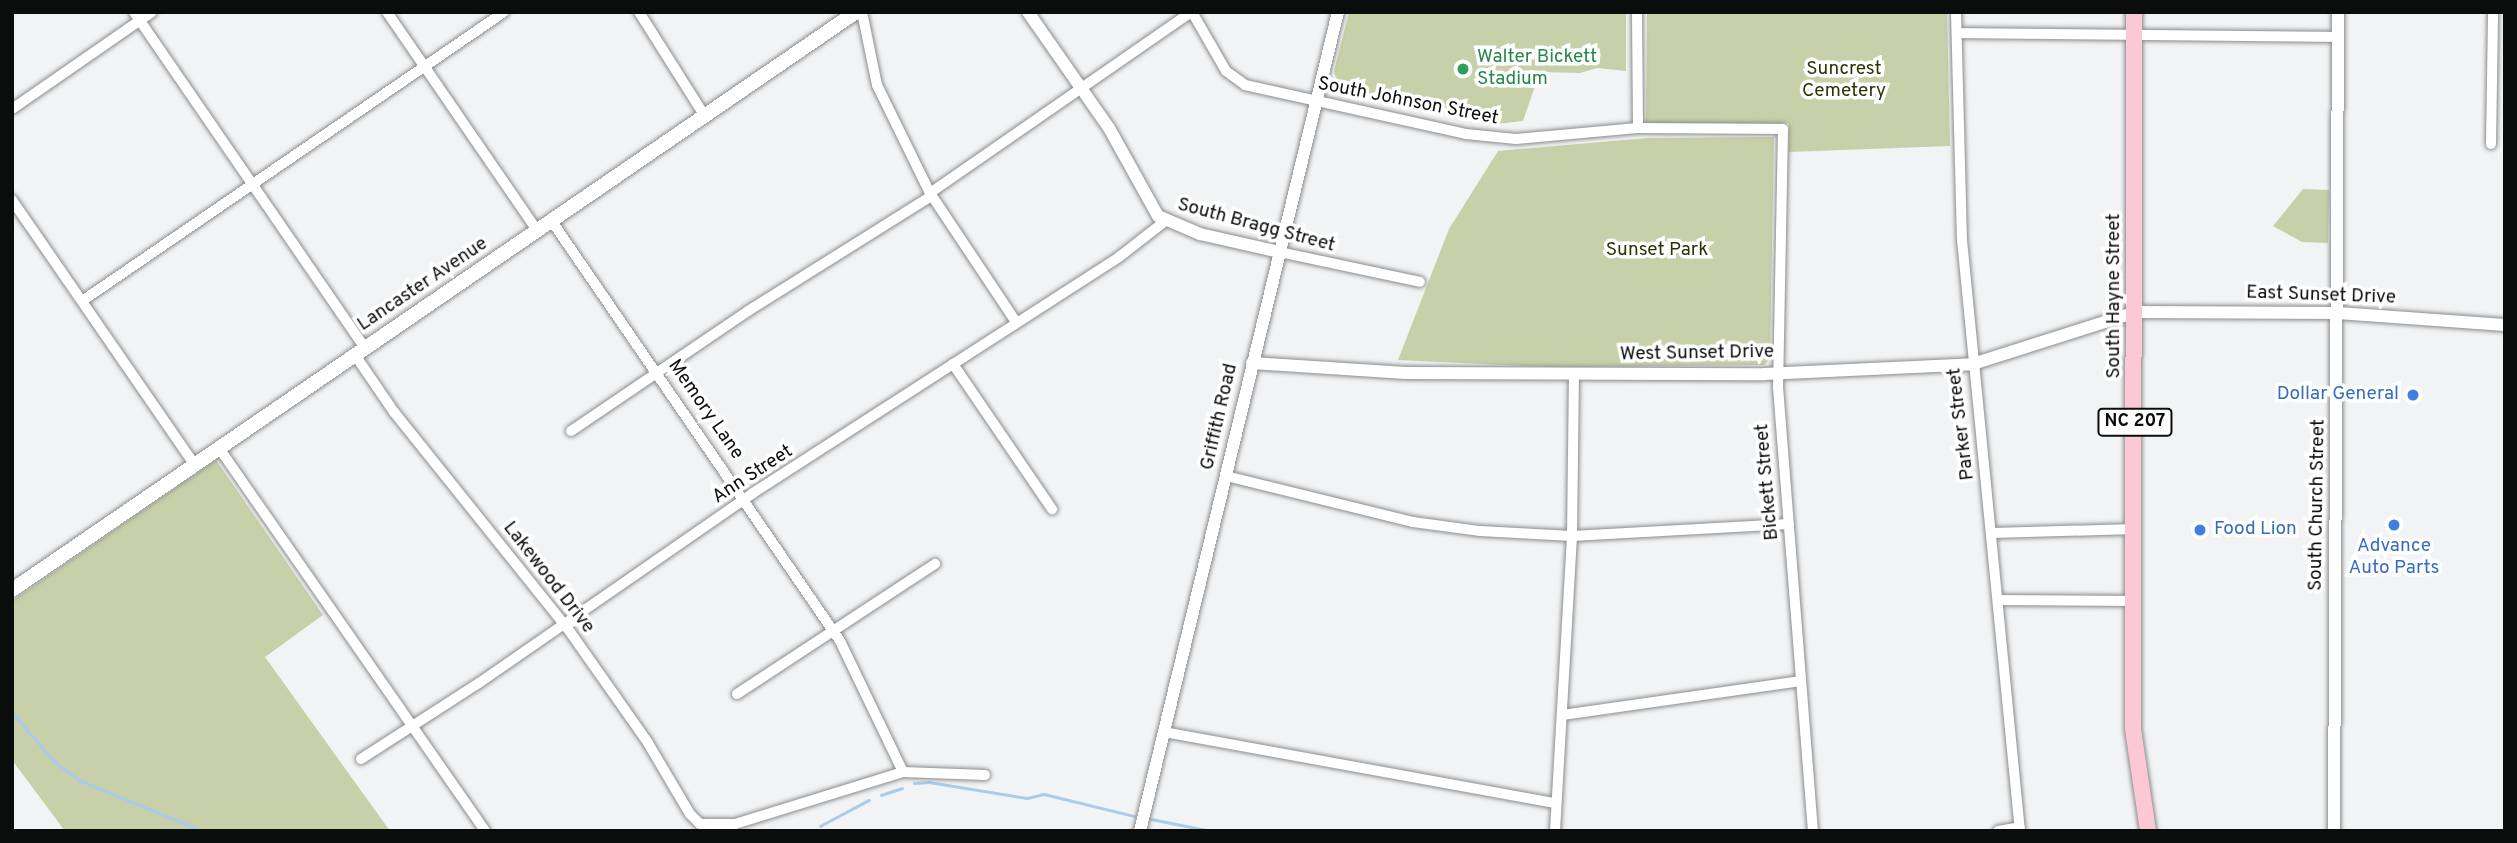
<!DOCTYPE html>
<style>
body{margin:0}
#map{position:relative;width:2517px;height:843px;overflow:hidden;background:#f2f3f4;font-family:Overpass,sans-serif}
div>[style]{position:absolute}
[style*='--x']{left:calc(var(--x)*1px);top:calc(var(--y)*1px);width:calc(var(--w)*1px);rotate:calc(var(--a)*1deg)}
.green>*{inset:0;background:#c7d0a9}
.stream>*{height:2.5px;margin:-1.25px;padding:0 1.25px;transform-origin:1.25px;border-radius:1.25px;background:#a9ccec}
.roads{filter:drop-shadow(0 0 2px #8b8c8d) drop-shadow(0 0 2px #8b8c8d)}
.minor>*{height:10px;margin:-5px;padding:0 5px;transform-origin:5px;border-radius:5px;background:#fff}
.tertiary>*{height:12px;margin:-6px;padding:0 6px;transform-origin:6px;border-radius:6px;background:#fff}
.secondary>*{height:14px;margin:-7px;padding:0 7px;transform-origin:7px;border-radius:7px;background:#fff}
.primary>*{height:16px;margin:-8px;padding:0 8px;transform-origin:8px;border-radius:8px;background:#fdc8d6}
.dots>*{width:19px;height:19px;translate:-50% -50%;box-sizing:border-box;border:4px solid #fff;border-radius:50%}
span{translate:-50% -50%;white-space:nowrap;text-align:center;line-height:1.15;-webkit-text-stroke:7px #fff;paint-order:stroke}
.shield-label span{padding:2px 5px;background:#fff;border:2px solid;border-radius:5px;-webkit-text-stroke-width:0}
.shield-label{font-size:18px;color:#0b0c0c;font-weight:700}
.leisure-label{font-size:19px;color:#27864d}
.left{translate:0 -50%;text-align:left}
.park-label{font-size:19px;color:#2c3401}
.street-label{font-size:19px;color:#0b0c0c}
.shop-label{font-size:19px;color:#366cbe}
.right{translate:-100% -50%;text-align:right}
.frame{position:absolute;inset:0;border:14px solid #0b0c0c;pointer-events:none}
</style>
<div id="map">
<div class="green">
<div style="clip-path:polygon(1349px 12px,1626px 12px,1626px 71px,1597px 68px,1580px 73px,1540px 72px,1523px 121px,1496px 124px,1339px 89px,1334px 71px)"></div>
<div style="clip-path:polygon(1647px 12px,1947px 12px,1950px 146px,1789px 152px,1789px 123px,1646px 123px)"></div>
<div style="clip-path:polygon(1774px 137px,1770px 359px,1764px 365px,1549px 367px,1398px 360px,1449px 229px,1498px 151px,1648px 138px)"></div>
<div style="clip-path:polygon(2303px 189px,2329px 190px,2328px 243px,2302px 242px,2273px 226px)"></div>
<div style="clip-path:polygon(216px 460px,323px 615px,265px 657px,390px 831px,65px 831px,12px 760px,12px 601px)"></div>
</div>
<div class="stream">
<div style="--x:12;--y:712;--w:65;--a:49.4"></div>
<div style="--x:54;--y:761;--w:34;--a:37"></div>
<div style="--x:81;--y:781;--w:132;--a:22.3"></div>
<div style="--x:914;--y:783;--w:15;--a:-4"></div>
<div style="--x:929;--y:782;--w:99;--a:9.3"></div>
<div style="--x:1027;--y:798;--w:17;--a:-13"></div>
<div style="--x:1044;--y:794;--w:93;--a:13.7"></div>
<div style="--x:881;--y:795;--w:22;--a:-18"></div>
<div style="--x:1151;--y:819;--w:61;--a:11.3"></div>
<div style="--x:820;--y:826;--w:55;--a:-28"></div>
</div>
<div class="roads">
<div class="minor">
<div style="--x:134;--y:12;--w:408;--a:55.5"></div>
<div style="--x:387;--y:12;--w:265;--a:55.5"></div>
<div style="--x:639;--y:12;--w:122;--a:57.7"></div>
<div style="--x:862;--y:12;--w:75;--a:78.4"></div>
<div style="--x:877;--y:85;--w:120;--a:63.9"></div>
<div style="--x:930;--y:193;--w:155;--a:56.3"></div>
<div style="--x:1192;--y:12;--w:68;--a:60"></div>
<div style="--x:1226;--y:71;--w:24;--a:36"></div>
<div style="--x:1245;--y:85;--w:226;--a:12.5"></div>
<div style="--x:1466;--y:134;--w:50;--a:5.7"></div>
<div style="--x:1516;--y:139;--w:122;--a:-5.2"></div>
<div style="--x:1638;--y:128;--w:145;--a:0.4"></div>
<div style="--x:1783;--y:129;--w:258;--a:91.1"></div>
<div style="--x:1778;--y:387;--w:445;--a:85.5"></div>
<div style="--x:1637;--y:12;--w:116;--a:89.5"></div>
<div style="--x:1956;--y:12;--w:228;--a:88.5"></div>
<div style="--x:1962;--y:240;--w:594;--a:84.4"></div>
<div style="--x:1957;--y:33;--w:381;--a:0.6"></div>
<div style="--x:12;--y:109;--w:170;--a:-34.7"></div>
<div style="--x:2491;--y:144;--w:132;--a:-89.1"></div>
<div style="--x:930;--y:193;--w:318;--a:-34.7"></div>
<div style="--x:12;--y:200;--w:321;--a:55.4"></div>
<div style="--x:551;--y:220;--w:511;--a:55.53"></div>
<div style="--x:840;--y:641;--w:145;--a:64.3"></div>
<div style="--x:1279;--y:252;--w:144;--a:12"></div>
<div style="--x:82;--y:301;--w:511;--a:-34.4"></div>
<div style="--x:355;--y:355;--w:69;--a:55.6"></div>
<div style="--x:394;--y:412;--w:278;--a:51.3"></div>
<div style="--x:568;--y:629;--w:139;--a:54.9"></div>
<div style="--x:648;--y:743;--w:82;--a:59.4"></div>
<div style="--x:690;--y:814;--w:14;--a:45"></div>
<div style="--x:700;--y:824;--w:35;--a:0"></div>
<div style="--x:735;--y:824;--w:176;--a:-17.2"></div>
<div style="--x:903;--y:772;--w:82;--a:2.1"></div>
<div style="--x:953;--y:364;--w:176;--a:55.7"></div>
<div style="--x:571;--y:431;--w:214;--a:-34.1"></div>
<div style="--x:748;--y:311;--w:216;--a:-32.1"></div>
<div style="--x:219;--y:448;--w:466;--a:55.2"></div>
<div style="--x:1226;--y:476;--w:193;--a:13.8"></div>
<div style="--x:1413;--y:522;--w:68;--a:7.7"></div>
<div style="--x:1480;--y:531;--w:92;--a:3.1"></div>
<div style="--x:1572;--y:536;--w:217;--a:-3.2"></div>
<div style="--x:1992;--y:533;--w:143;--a:-1.6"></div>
<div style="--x:2000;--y:600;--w:134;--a:0.4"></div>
<div style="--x:737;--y:694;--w:237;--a:-33.3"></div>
<div style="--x:1562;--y:715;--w:240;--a:-8.1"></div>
<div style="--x:1164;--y:732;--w:398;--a:10.3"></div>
<div style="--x:361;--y:759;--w:140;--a:-32.8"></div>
<div style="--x:479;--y:683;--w:333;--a:-34.7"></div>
<div style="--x:753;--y:493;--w:435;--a:-32.8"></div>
<div style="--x:1119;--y:257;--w:57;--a:-37.9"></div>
<div style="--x:1555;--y:831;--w:295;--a:-86.7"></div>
<div style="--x:1572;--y:536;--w:162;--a:-89.3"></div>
<div style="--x:1998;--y:831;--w:22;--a:-10"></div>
</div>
<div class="tertiary">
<div style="--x:1028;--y:12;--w:141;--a:55.1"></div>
<div style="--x:1109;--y:128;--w:101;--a:60.9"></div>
<div style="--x:1158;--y:216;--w:46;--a:23.2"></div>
<div style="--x:1200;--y:234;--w:81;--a:12.8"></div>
<div style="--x:1252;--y:363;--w:154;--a:3.7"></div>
<div style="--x:1406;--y:373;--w:358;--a:0.2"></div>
<div style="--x:1764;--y:374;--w:209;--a:-2.7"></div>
<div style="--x:1973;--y:364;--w:171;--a:-17.7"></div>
<div style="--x:2136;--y:312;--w:202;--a:0.3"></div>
<div style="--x:2338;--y:313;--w:167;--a:4.1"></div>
<div style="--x:1140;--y:831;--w:843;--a:-76.41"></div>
<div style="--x:2334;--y:831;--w:819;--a:-89.72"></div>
</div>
<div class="secondary">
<div style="--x:12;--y:590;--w:1023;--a:-34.4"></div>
</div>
<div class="primary">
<div style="--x:2134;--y:12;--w:717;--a:90.08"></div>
<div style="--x:2133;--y:729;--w:103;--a:81.6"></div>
</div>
</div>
<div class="dots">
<div style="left:1463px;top:69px;background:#2e9e5b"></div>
<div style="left:2413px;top:395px;background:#3f7fe0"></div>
<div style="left:2394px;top:525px;background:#3f7fe0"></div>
<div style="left:2200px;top:530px;background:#3f7fe0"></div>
</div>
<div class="shield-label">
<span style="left:2135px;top:422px">NC 207</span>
</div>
<div class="leisure-label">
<span class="left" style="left:1477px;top:69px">Walter Bickett<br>Stadium</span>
</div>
<div class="park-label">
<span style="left:1844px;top:81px">Suncrest<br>Cemetery</span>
<span style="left:1657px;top:251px">Sunset Park</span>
</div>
<div class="street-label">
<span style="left:1408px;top:102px;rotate:11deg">South Johnson Street</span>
<span style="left:1256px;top:226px;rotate:15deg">South Bragg Street</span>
<span style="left:423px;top:285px;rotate:-34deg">Lancaster Avenue</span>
<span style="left:2115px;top:296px;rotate:-90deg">South Hayne Street</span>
<span style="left:2321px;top:296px;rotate:2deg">East Sunset Drive</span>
<span style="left:1697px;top:354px;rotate:-1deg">West Sunset Drive</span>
<span style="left:705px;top:410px;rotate:55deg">Memory Lane</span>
<span style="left:1220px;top:417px;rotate:-77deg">Griffith Road</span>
<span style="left:1962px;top:424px;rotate:-97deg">Parker Street</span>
<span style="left:753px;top:475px;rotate:-33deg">Ann Street</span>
<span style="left:1768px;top:482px;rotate:-95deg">Bickett Street</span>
<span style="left:2318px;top:505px;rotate:-89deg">South Church Street</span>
<span style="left:548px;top:578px;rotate:52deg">Lakewood Drive</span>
</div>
<div class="shop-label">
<span class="right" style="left:2399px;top:395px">Dollar General</span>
<span class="left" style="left:2214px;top:530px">Food Lion</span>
<span style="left:2394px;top:558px">Advance<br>Auto Parts</span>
</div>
<div class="frame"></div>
</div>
